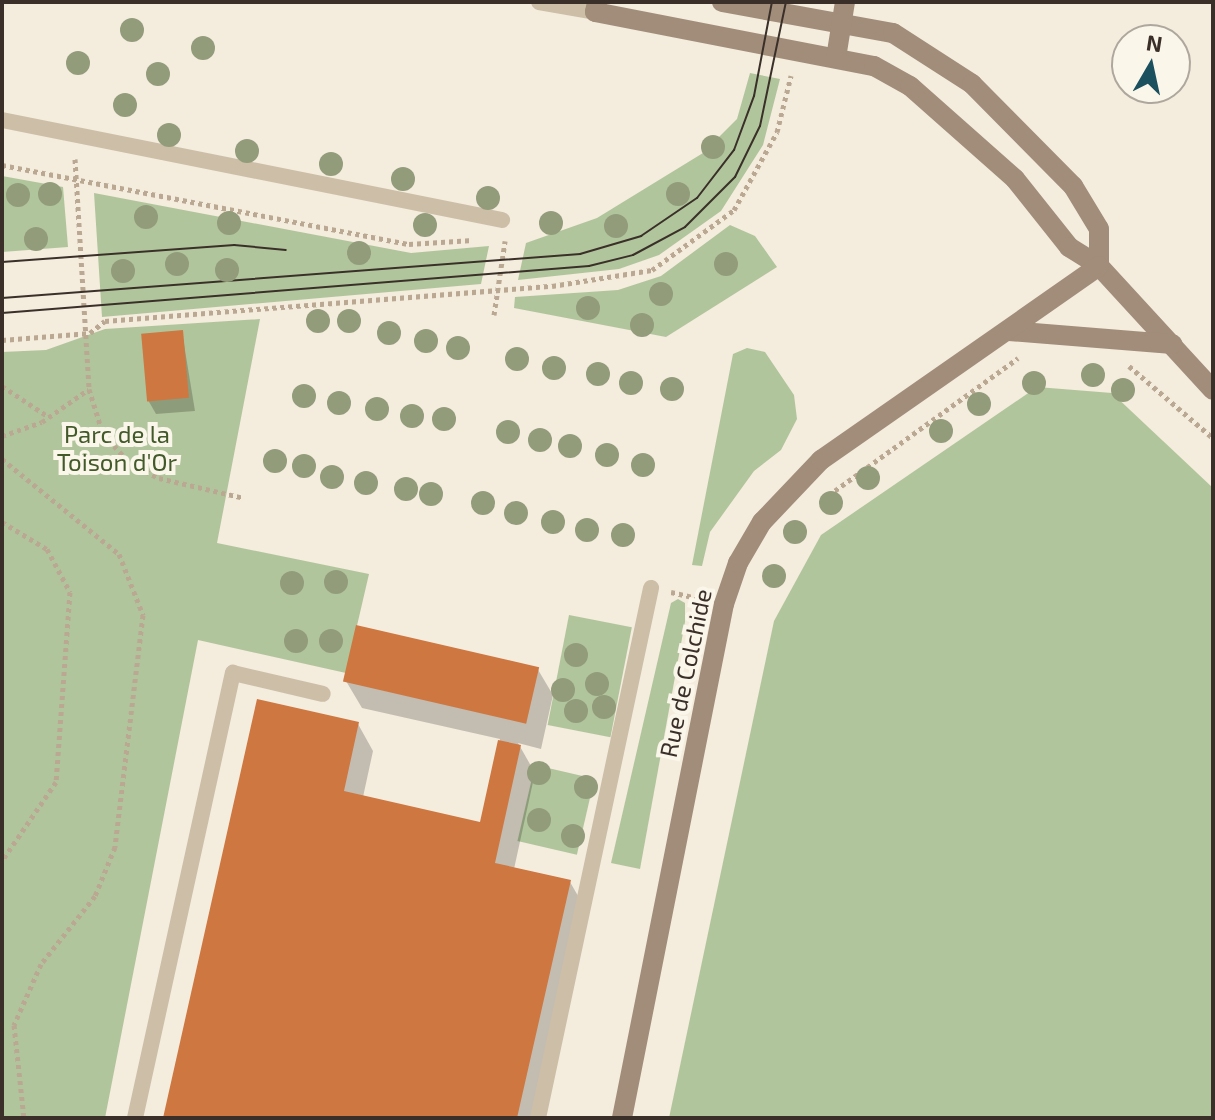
<!DOCTYPE html>
<style>
body{margin:0}
#map{position:relative;width:1215px;height:1120px;overflow:hidden;background:#f4ecdd;font-family:"Exo 2",sans-serif}
div>[style]{position:absolute}
[style*='--x']{left:calc(var(--x)*1px);top:calc(var(--y)*1px);width:calc(var(--w)*1px);rotate:calc(var(--a)*1deg)}
.green>*{inset:0;background:#b1c59c;transform-origin:0 0}
.shadow>*{inset:0;background:#0003}
.building>*{inset:0;background:#ce7741;transform-origin:0 0}
.path>*{height:5px;margin-top:-2.5px;transform-origin:0;background:repeating-linear-gradient(90deg,#baa892 0 4px,transparent 0 8px)}
.lane>*{height:16px;margin:-8px;padding:0 8px;transform-origin:8px;border-radius:8px;background:#cdbea8}
.secondary>*{height:20px;margin:-10px;padding:0 10px;transform-origin:10px;border-radius:10px;background:#a18d79}
.tram>*{height:2px;margin:-1px;padding:0 1px;transform-origin:1px;border-radius:1px;background:#3a3029}
.trees>*{width:24px;height:24px;margin:-12px;border-radius:50%;background:#929c7b}
span{translate:-50% -50%;white-space:nowrap;text-align:center;line-height:1.15;-webkit-text-stroke:8px #fbf6ea;paint-order:stroke}
.park-label{font-size:24px;color:#425a2a}
.street-label{font-size:24px;color:#3a3029}
.frame{position:absolute;inset:0;border:4px solid #3a3029;pointer-events:none}
.north{position:absolute;left:1111px;top:24px;width:80px;height:80px;box-sizing:border-box;background:#fbf6ea;border:2px solid #aea79d;border-radius:50%;rotate:9deg;font-size:22px;font-weight:700;line-height:32px;text-align:center;color:#3a3029}
.north::after{content:'';display:block;margin:auto;width:28px;height:36px;background:#1b515f;clip-path:polygon(50% 0,100% 100%,50% 72%,0 100%)}
</style>
<div id="map">
<div class="green">
<div style="clip-path:polygon(750px 73px,780px 79px,763px 145px,721px 211px,659px 255px,619px 269px,518px 280px,526px 243px,597px 218px,703px 153px,737px 119px)"></div>
<div style="clip-path:polygon(2px 176px,63px 187px,68px 247px,2px 252px)"></div>
<div style="clip-path:polygon(94px 193px,411px 253px,489px 246px,481px 284px,102px 317px)"></div>
<div style="clip-path:polygon(730px 225px,755px 236px,777px 267px,666px 337px,514px 308px,515px 297px,618px 290px,661px 276px)"></div>
<div style="clip-path:polygon(260px 319px,217px 543px,369px 574px,346px 673px,198px 640px,105px 1118px,2px 1118px,2px 352px,46px 350px,105px 329px)"></div>
<div style="clip-path:polygon(747px 348px,765px 352px,794px 395px,797px 419px,781px 450px,754px 471px,710px 532px,702px 566px,692px 565px,733px 354px)"></div>
<div style="clip-path:polygon(1037px 387px,1112px 393px,1213px 488px,1213px 1118px,669px 1118px,774px 621px,821px 535px)"></div>
<div style="clip-path:polygon(678px 599px,685px 603px,685px 622px,640px 869px,611px 863px,671px 603px)"></div>
<div style="left:569px;top:615px;width:64px;height:112px;rotate:11deg"></div>
<div style="left:535px;top:765px;width:61px;height:78px;rotate:13deg"></div>
</div>
<div class="shadow">
<div style="clip-path:polygon(182px 332px,195px 411px,156px 414px,148px 400px)"></div>
<div style="clip-path:polygon(537px 668px,553px 695px,541px 749px,518px 743px,535px 773px,514px 869px,570px 882px,585px 908px,538px 1118px,165px 1118px,358px 724px,373px 751px,363px 797px,481px 824px,500px 739px,362px 708px,346px 681px)"></div>
</div>
<div class="building">
<div style="left:183px;top:330px;width:68px;height:42px;rotate:85deg"></div>
<div style="left:356px;top:625px;width:188px;height:58px;rotate:13deg"></div>
<div style="clip-path:polygon(257px 699px,359px 722px,344px 791px,480px 822px,498px 740px,521px 745px,495px 863px,571px 880px,517px 1118px,163px 1118px)"></div>
</div>
<div class="path">
<div style="--x:75;--y:159;--w:230;--a:86.5"></div>
<div style="--x:89;--y:389;--w:47;--a:72.7"></div>
<div style="--x:103;--y:434;--w:41;--a:47"></div>
<div style="--x:131;--y:464;--w:31;--a:27"></div>
<div style="--x:159;--y:478;--w:87;--a:13.2"></div>
<div style="--x:2;--y:165;--w:415;--a:11"></div>
<div style="--x:409;--y:244;--w:64;--a:-3.6"></div>
<div style="--x:494;--y:315;--w:75;--a:-81.5"></div>
<div style="--x:2;--y:340;--w:88;--a:-4.5"></div>
<div style="--x:90;--y:333;--w:19;--a:-39"></div>
<div style="--x:105;--y:321;--w:448;--a:-4.5"></div>
<div style="--x:552;--y:286;--w:101;--a:-9.1"></div>
<div style="--x:652;--y:270;--w:102;--a:-36.2"></div>
<div style="--x:734;--y:210;--w:89;--a:-61.1"></div>
<div style="--x:777;--y:132;--w:58;--a:-76"></div>
<div style="--x:1129;--y:366;--w:111;--a:40.6"></div>
<div style="--x:2;--y:386;--w:56;--a:33.4"></div>
<div style="--x:2;--y:436;--w:42;--a:-19.3"></div>
<div style="--x:42;--y:422;--w:57;--a:-35.1"></div>
<div style="--x:2;--y:459;--w:151;--a:39.1"></div>
<div style="--x:119;--y:554;--w:66;--a:68.5"></div>
<div style="--x:143;--y:615;--w:234;--a:96.9"></div>
<div style="--x:115;--y:847;--w:53;--a:112.2"></div>
<div style="--x:95;--y:896;--w:87;--a:128.5"></div>
<div style="--x:41;--y:964;--w:67;--a:113.9"></div>
<div style="--x:14;--y:1025;--w:94;--a:83.9"></div>
<div style="--x:822;--y:500;--w:242;--a:-35.9"></div>
<div style="--x:2;--y:522;--w:52;--a:31"></div>
<div style="--x:47;--y:549;--w:49;--a:61.9"></div>
<div style="--x:70;--y:592;--w:191;--a:94.2"></div>
<div style="--x:56;--y:782;--w:96;--a:124.4"></div>
<div style="--x:671;--y:592;--w:31;--a:13"></div>
</div>
<div class="lane">
<div style="--x:539;--y:2;--w:57;--a:10.1"></div>
<div style="--x:2;--y:120;--w:510;--a:11.31"></div>
<div style="--x:135;--y:1118;--w:456;--a:-77.6"></div>
<div style="--x:233;--y:673;--w:92;--a:13.1"></div>
<div style="--x:538;--y:1118;--w:542;--a:-77.96"></div>
</div>
<div class="secondary">
<div style="--x:597;--y:2;--w:10;--a:101"></div>
<div style="--x:595;--y:12;--w:284;--a:11"></div>
<div style="--x:874;--y:66;--w:41;--a:29.1"></div>
<div style="--x:910;--y:86;--w:140;--a:41.5"></div>
<div style="--x:1015;--y:179;--w:87;--a:51.5"></div>
<div style="--x:1069;--y:247;--w:36;--a:32"></div>
<div style="--x:1099;--y:266;--w:168;--a:47.4"></div>
<div style="--x:722;--y:2;--w:174;--a:10.3"></div>
<div style="--x:893;--y:33;--w:94;--a:32.8"></div>
<div style="--x:972;--y:84;--w:144;--a:45.3"></div>
<div style="--x:1073;--y:186;--w:50;--a:58.8"></div>
<div style="--x:1099;--y:229;--w:37;--a:90"></div>
<div style="--x:836;--y:58;--w:57;--a:-80.9"></div>
<div style="--x:1009;--y:331;--w:164;--a:4.6"></div>
<div style="--x:622;--y:1118;--w:524;--a:-78.78"></div>
<div style="--x:724;--y:604;--w:43;--a:-71.1"></div>
<div style="--x:738;--y:563;--w:48;--a:-59.7"></div>
<div style="--x:762;--y:522;--w:86;--a:-46.4"></div>
<div style="--x:821;--y:460;--w:339;--a:-34.9"></div>
</div>
<div class="tram">
<div style="--x:2;--y:262;--w:233;--a:-4.2"></div>
<div style="--x:234;--y:245;--w:52;--a:5.5"></div>
<div style="--x:2;--y:298;--w:580;--a:-4.35"></div>
<div style="--x:580;--y:254;--w:64;--a:-16.4"></div>
<div style="--x:641;--y:236;--w:68;--a:-34.2"></div>
<div style="--x:697;--y:198;--w:61;--a:-52.4"></div>
<div style="--x:734;--y:150;--w:58;--a:-69.7"></div>
<div style="--x:754;--y:96;--w:96;--a:-79.2"></div>
<div style="--x:2;--y:313;--w:589;--a:-4.58"></div>
<div style="--x:589;--y:266;--w:45;--a:-14"></div>
<div style="--x:633;--y:255;--w:59;--a:-28.3"></div>
<div style="--x:685;--y:227;--w:71;--a:-45"></div>
<div style="--x:735;--y:177;--w:57;--a:-63.9"></div>
<div style="--x:760;--y:126;--w:127;--a:-78.2"></div>
</div>
<div class="trees">
<div style="left:132px;top:30px"></div>
<div style="left:203px;top:48px"></div>
<div style="left:78px;top:63px"></div>
<div style="left:158px;top:74px"></div>
<div style="left:125px;top:105px"></div>
<div style="left:169px;top:135px"></div>
<div style="left:713px;top:147px"></div>
<div style="left:247px;top:151px"></div>
<div style="left:331px;top:164px"></div>
<div style="left:403px;top:179px"></div>
<div style="left:50px;top:194px"></div>
<div style="left:678px;top:194px"></div>
<div style="left:18px;top:195px"></div>
<div style="left:488px;top:198px"></div>
<div style="left:146px;top:217px"></div>
<div style="left:229px;top:223px"></div>
<div style="left:551px;top:223px"></div>
<div style="left:425px;top:225px"></div>
<div style="left:616px;top:226px"></div>
<div style="left:36px;top:239px"></div>
<div style="left:359px;top:253px"></div>
<div style="left:177px;top:264px"></div>
<div style="left:726px;top:264px"></div>
<div style="left:227px;top:270px"></div>
<div style="left:123px;top:271px"></div>
<div style="left:661px;top:294px"></div>
<div style="left:588px;top:308px"></div>
<div style="left:318px;top:321px"></div>
<div style="left:349px;top:321px"></div>
<div style="left:642px;top:325px"></div>
<div style="left:389px;top:333px"></div>
<div style="left:426px;top:341px"></div>
<div style="left:458px;top:348px"></div>
<div style="left:517px;top:359px"></div>
<div style="left:554px;top:368px"></div>
<div style="left:598px;top:374px"></div>
<div style="left:1093px;top:375px"></div>
<div style="left:631px;top:383px"></div>
<div style="left:1034px;top:383px"></div>
<div style="left:672px;top:389px"></div>
<div style="left:1123px;top:390px"></div>
<div style="left:304px;top:396px"></div>
<div style="left:339px;top:403px"></div>
<div style="left:979px;top:404px"></div>
<div style="left:377px;top:409px"></div>
<div style="left:412px;top:416px"></div>
<div style="left:444px;top:419px"></div>
<div style="left:941px;top:431px"></div>
<div style="left:508px;top:432px"></div>
<div style="left:540px;top:440px"></div>
<div style="left:570px;top:446px"></div>
<div style="left:607px;top:455px"></div>
<div style="left:275px;top:461px"></div>
<div style="left:643px;top:465px"></div>
<div style="left:304px;top:466px"></div>
<div style="left:332px;top:477px"></div>
<div style="left:868px;top:478px"></div>
<div style="left:366px;top:483px"></div>
<div style="left:406px;top:489px"></div>
<div style="left:431px;top:494px"></div>
<div style="left:483px;top:503px"></div>
<div style="left:831px;top:503px"></div>
<div style="left:516px;top:513px"></div>
<div style="left:553px;top:522px"></div>
<div style="left:587px;top:530px"></div>
<div style="left:795px;top:532px"></div>
<div style="left:623px;top:535px"></div>
<div style="left:774px;top:576px"></div>
<div style="left:336px;top:582px"></div>
<div style="left:292px;top:583px"></div>
<div style="left:296px;top:641px"></div>
<div style="left:331px;top:641px"></div>
<div style="left:576px;top:655px"></div>
<div style="left:597px;top:684px"></div>
<div style="left:563px;top:690px"></div>
<div style="left:604px;top:707px"></div>
<div style="left:576px;top:711px"></div>
<div style="left:539px;top:773px"></div>
<div style="left:586px;top:787px"></div>
<div style="left:539px;top:820px"></div>
<div style="left:573px;top:836px"></div>
</div>
<div class="park-label">
<span style="left:117px;top:448px">Parc de la<br>Toison d'Or</span>
</div>
<div class="street-label">
<span style="left:685px;top:673px;rotate:-78deg">Rue de Colchide</span>
</div>
<div class="frame"></div>
<div class="north">N</div>
</div>
